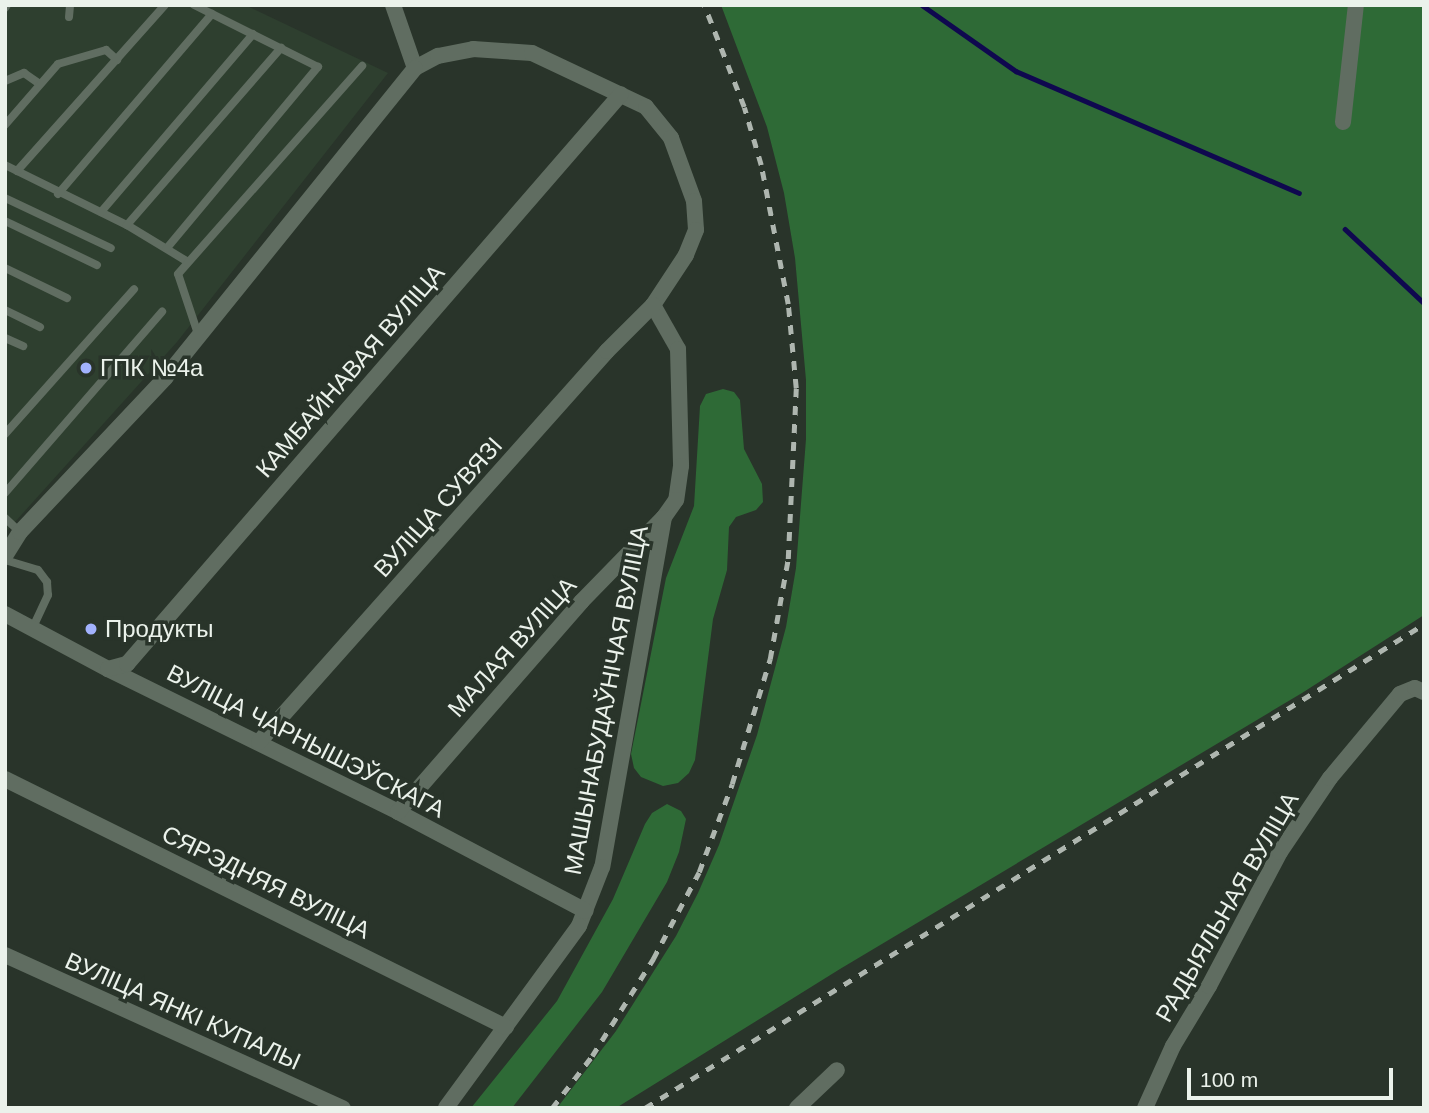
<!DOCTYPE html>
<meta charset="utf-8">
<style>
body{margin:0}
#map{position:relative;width:1429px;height:1113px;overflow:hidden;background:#29342a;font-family:Arial,sans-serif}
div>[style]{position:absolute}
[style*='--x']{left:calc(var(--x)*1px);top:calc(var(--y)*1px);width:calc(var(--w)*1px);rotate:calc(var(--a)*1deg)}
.built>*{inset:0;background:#2e3f2f}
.green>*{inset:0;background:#2e6a36}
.stream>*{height:4.5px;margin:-2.25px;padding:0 2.25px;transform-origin:2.25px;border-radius:2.25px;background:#0f084f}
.lane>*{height:8px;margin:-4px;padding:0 4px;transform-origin:4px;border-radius:4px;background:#606d61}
.street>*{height:16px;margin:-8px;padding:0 8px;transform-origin:8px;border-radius:8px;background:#606d61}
.rail>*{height:4.5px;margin-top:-2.25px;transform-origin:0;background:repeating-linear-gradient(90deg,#aeb6af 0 9px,transparent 0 18px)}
.dots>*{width:19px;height:19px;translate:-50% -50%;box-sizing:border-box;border:4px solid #29342a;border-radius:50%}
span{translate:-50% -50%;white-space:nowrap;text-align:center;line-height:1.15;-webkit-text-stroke:7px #29342a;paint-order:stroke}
.poi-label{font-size:24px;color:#ebf2eb}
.left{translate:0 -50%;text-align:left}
.street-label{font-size:24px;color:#ebf2eb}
.frame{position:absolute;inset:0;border:7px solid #ebf2eb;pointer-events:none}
.scale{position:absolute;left:1187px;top:1068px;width:206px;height:32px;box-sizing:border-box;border:4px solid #ebf2eb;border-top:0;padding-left:9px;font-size:21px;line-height:24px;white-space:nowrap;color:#ebf2eb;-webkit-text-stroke:5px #29342a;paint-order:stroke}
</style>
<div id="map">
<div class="built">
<div style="clip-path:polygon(5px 5px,245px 5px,388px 73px,177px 342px,5px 533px)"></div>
</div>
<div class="green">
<div style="clip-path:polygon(721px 5px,1424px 5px,1424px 615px,1302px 693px,840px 969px,616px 1108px,557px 1108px,616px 1031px,676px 936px,698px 893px,719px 845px,757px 735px,786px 627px,796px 568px,806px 439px,806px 380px,795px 258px,784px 193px,767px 127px)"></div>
<div style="clip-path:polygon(723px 389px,734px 392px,740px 400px,744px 449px,762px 484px,763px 502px,756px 510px,736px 517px,729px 527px,727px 570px,713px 619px,695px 760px,689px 773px,678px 783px,663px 786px,641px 777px,634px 768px,631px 754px,666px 578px,694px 506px,700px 406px,706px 394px)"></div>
<div style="clip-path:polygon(667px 804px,681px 811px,686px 819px,679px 852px,667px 882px,602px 992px,512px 1108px,471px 1108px,557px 1001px,613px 899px,645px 824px,652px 813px)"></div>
</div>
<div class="stream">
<div style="--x:922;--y:5;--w:115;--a:35.1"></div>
<div style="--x:1016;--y:71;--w:308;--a:23.3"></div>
<div style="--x:1345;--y:229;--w:108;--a:43.1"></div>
</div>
<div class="lane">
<div style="--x:5;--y:8;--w:4;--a:-56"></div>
<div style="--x:69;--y:17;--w:12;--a:-85"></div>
<div style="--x:5;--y:81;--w:21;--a:-23"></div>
<div style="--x:24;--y:73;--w:19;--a:35"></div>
<div style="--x:5;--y:125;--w:81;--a:-49"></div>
<div style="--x:58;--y:64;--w:50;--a:-16.3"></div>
<div style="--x:106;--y:50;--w:15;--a:42"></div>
<div style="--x:5;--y:165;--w:136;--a:26.2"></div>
<div style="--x:127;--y:225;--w:71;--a:31.2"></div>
<div style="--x:17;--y:171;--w:222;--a:-48.3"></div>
<div style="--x:58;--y:194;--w:237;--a:-49.5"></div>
<div style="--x:5;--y:198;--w:117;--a:25.3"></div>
<div style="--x:101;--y:212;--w:234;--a:-49.5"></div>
<div style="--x:5;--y:221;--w:102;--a:25.6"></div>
<div style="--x:127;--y:225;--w:235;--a:-49"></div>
<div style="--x:167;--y:248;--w:236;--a:-50.2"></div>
<div style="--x:318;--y:67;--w:139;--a:-153.4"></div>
<div style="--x:5;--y:268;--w:69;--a:25.8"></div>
<div style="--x:5;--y:310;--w:39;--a:26"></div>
<div style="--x:199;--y:337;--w:66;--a:-108.4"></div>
<div style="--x:178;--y:274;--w:278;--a:-48.5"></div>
<div style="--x:5;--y:338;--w:20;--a:24"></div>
<div style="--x:5;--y:434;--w:194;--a:-48.3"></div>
<div style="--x:5;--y:493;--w:240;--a:-49.1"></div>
<div style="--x:5;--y:518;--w:21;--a:43"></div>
<div style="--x:5;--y:560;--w:34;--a:17"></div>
<div style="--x:38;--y:570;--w:15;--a:53"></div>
<div style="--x:47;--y:582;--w:13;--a:86"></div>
<div style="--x:48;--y:595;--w:35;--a:115"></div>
</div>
<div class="street">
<div style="--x:393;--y:5;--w:67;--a:70.8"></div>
<div style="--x:415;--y:68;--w:26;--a:-28"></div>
<div style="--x:438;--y:56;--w:36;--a:-11"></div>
<div style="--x:473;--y:49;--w:59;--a:3.9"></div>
<div style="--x:532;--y:53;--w:126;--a:25.3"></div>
<div style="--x:646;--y:107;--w:40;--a:51"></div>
<div style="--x:671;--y:138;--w:67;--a:69.9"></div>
<div style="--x:694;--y:201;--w:29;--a:86"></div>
<div style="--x:696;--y:230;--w:27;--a:112"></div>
<div style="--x:686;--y:255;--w:60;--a:123.4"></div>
<div style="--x:653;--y:305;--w:51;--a:60.4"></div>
<div style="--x:678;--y:349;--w:117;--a:88.5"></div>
<div style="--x:681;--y:466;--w:34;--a:98"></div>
<div style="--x:676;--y:500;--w:21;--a:125"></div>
<div style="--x:664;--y:517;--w:355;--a:100"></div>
<div style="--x:602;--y:867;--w:63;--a:111.3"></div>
<div style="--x:579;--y:926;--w:225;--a:126.2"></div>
<div style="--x:1343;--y:122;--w:118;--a:-83.7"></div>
<div style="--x:5;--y:556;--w:28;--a:-58"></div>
<div style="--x:20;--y:532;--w:212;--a:-46.7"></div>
<div style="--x:165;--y:378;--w:398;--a:-51.1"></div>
<div style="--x:5;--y:614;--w:117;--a:28.1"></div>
<div style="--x:108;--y:669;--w:323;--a:26.2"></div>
<div style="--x:398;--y:812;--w:212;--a:27.8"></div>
<div style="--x:108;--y:669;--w:20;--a:-15"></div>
<div style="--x:127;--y:664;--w:754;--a:-49.09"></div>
<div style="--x:259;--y:742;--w:523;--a:-48.33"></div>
<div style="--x:607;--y:351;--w:65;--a:-45"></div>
<div style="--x:5;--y:779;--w:559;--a:26.34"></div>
<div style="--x:398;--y:812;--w:279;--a:-48.9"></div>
<div style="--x:581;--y:602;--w:117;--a:-45.7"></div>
<div style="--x:5;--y:955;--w:371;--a:24.4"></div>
<div style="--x:797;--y:1108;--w:55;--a:-43.5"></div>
<div style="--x:1145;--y:1108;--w:68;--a:-65.7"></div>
<div style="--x:1173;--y:1046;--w:70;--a:-59"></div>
<div style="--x:1209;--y:986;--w:152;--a:-62.1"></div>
<div style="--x:1280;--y:852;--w:89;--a:-56"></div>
<div style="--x:1330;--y:778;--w:109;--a:-50.2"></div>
<div style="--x:1400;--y:694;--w:16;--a:-22"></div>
<div style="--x:1415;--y:688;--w:10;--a:24"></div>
</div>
<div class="rail">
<div style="--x:552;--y:1108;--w:66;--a:-52.4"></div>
<div style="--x:592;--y:1056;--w:115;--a:-57.8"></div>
<div style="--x:653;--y:959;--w:98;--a:-62.1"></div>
<div style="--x:699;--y:872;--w:94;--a:-69.4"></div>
<div style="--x:732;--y:784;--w:131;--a:-73.1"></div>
<div style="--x:770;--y:659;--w:102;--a:-79.8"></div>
<div style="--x:788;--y:559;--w:171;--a:-87.3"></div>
<div style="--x:796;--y:388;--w:84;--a:-95.4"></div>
<div style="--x:788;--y:304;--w:142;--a:-101"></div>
<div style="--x:761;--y:165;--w:60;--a:-106.3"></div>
<div style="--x:744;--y:107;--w:110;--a:-111.4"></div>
<div style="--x:645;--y:1108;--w:917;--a:-31.85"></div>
</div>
<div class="dots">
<div style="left:86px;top:368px;background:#a2b2fd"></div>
<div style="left:91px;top:629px;background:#a2b2fd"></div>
</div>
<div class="poi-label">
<span class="left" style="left:100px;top:368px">ГПК №4а</span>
<span class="left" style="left:105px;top:629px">Продукты</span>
</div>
<div class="street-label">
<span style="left:350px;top:371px;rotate:-49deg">КАМБАЙНАВАЯ ВУЛІЦА</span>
<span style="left:438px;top:507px;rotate:-48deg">ВУЛІЦА СУВЯЗІ</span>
<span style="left:512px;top:647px;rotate:-48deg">МАЛАЯ ВУЛІЦА</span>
<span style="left:606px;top:700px;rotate:-79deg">МАШЫНАБУДАЎНІЧАЯ ВУЛІЦА</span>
<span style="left:306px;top:741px;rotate:27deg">ВУЛІЦА ЧАРНЫШЭЎСКАГА</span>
<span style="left:266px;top:882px;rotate:26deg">СЯРЭДНЯЯ ВУЛІЦА</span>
<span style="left:1227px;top:907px;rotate:-60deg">РАДЫЯЛЬНАЯ ВУЛІЦА</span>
<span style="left:183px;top:1011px;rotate:24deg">ВУЛІЦА ЯНКІ КУПАЛЫ</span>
</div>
<div class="frame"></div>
<div class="scale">100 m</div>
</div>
